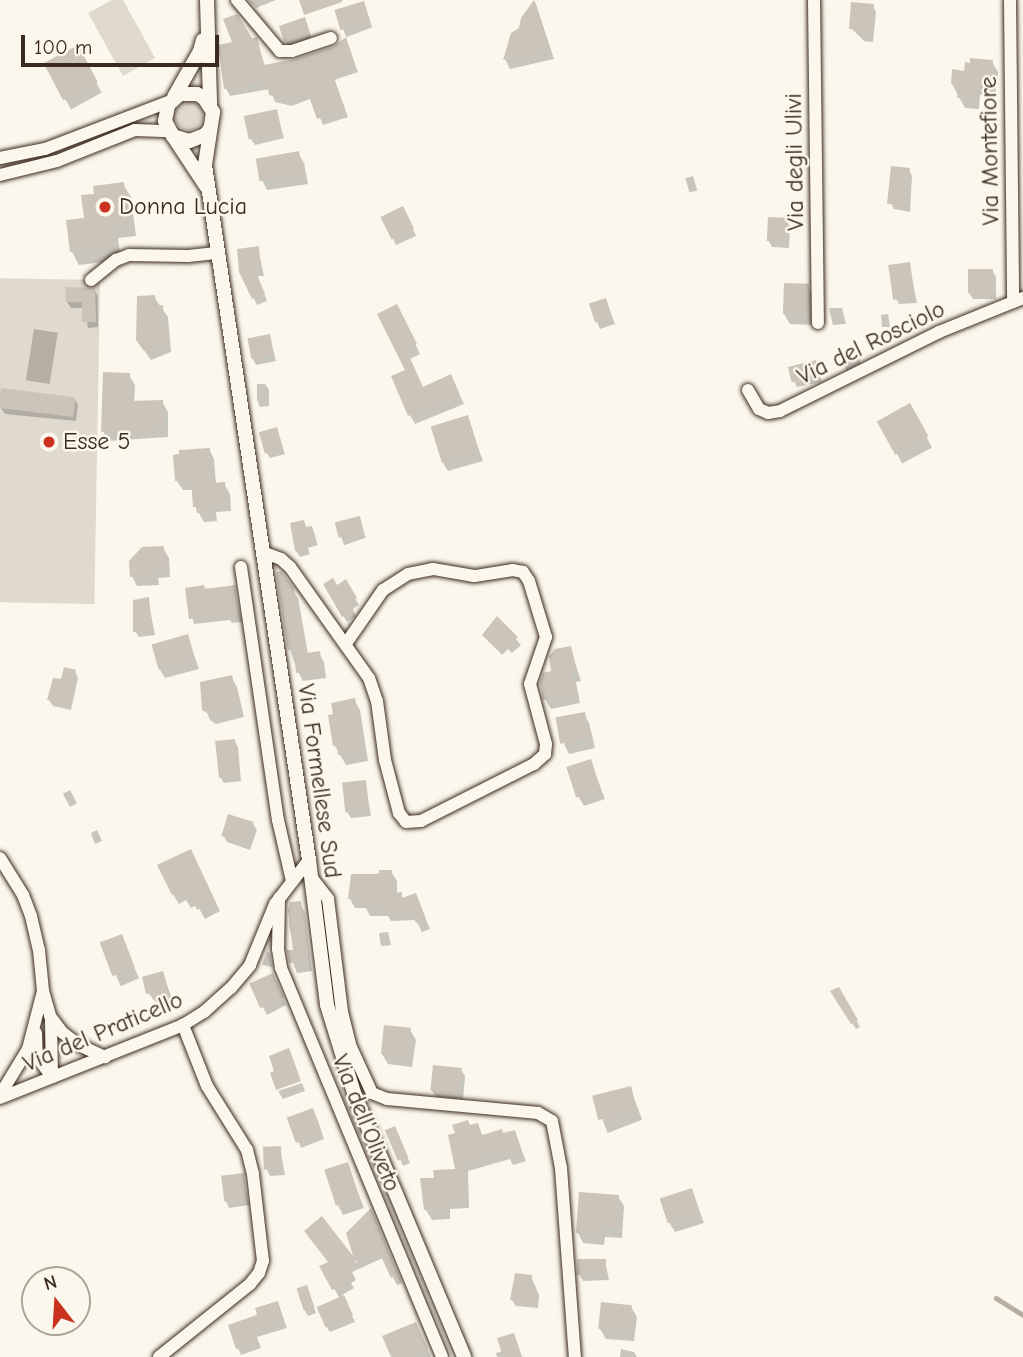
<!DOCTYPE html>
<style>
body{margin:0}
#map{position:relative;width:1023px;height:1357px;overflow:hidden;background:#fbf7ec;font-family:"Comic Neue",sans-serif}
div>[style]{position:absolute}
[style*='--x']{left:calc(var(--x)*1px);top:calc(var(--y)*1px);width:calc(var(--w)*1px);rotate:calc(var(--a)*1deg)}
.green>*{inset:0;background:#dfd9ce;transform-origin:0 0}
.round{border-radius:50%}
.water>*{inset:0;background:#b6aea2;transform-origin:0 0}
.shadow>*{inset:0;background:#0003;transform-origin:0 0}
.stream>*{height:4.5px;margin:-2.25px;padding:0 2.25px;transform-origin:2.25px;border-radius:2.25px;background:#b6aea2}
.building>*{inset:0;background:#ccc4b9;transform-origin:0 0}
.roads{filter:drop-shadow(0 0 2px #3b2a1e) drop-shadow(0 0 2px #3b2a1e)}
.minor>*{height:12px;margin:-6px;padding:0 6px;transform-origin:6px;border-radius:6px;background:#fbf7ec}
.tertiary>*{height:14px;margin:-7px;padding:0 7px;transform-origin:7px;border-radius:7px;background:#fbf7ec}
.dots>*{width:19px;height:19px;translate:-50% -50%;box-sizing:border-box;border:4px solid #fbf7ec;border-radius:50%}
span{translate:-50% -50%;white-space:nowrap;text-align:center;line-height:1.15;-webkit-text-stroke:5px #fbf7ec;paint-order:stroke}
.street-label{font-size:24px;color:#3b2a1e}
.poi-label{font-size:24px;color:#3b2a1e}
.left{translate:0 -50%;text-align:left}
.north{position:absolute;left:21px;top:1266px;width:70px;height:70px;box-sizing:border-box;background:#fbf7ec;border:2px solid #aea59a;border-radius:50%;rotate:343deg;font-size:19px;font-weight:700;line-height:28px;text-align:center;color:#3b2a1e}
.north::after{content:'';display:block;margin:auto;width:24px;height:32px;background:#c8321e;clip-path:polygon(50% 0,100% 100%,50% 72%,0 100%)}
.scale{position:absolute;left:21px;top:35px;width:198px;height:32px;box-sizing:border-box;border:4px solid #3b2a1e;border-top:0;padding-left:9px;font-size:21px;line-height:24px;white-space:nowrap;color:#3b2a1e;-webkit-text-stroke:5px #fbf7ec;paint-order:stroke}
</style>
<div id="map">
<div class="green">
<div style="clip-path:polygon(112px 0,123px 0,155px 58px,123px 76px,88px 13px)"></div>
<div class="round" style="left:175px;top:102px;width:28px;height:28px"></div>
<div style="left:100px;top:280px;width:324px;height:100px;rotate:91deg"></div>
</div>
<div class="water">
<div style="left:34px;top:329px;width:24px;height:52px;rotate:9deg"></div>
</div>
<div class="shadow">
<div style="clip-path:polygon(248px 0,276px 0,256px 8px)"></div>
<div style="clip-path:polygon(535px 1px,554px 59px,510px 69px,505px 59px,523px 19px)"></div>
<div style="left:363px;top:3px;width:26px;height:28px;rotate:69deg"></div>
<div style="clip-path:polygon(873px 6px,876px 12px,873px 42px,864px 41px,851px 28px)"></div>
<div style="clip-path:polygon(304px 20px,313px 42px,289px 48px,286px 42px)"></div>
<div style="clip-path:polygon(256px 39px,265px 66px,295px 61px,335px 48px,345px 40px,358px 72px,334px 80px,348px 117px,323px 125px,312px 98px,292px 106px,275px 102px,270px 89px,230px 96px,226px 89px,220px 47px)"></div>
<div style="left:77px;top:48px;width:51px;height:35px;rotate:61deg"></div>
<div style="clip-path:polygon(992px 62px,998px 72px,995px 96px,980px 95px,979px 109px,965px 108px,952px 84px,965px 73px)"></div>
<div style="clip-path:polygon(276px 111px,284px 138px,255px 145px,251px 139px)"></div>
<div style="clip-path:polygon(298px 153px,304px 163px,308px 184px,267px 190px,262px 180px)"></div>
<div style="clip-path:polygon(893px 167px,909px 170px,912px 176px,910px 212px,894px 209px,891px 203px)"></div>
<div style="left:693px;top:176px;width:15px;height:8px;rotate:74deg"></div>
<div style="clip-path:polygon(123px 184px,131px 197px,136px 236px,118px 238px,121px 260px,79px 265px,72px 252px,96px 195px)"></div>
<div style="clip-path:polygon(406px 214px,416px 236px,396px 245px,383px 217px)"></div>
<div style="clip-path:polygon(786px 220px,790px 226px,789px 248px,772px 247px,768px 240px)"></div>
<div style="clip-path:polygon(258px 248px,264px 276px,257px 276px,267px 301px,257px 305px,241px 272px)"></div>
<div style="clip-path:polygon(909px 264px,917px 303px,899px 304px,895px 297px)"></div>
<div style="clip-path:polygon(992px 270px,996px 277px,996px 299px,973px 299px,969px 293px)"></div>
<div style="clip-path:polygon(808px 286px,813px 296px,814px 325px,790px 324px,784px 314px)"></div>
<div style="clip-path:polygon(94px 289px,98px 296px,98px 327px,88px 328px,84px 308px,71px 308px,67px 302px)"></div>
<div style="clip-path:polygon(154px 297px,168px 317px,171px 352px,151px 360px,144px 350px)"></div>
<div style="clip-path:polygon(605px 300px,615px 324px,600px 329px,597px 322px)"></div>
<div style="clip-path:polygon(829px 308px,842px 308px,846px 324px,833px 325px)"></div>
<div style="clip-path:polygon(888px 314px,890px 327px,882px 327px,881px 315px)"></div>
<div style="clip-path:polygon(402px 316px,420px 354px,410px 359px,423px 389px,455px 385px,464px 404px,415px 424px,410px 415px)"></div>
<div style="clip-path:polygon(269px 335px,276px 361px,256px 365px,253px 359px)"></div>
<div style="clip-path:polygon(858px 356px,863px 368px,848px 375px,842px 360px)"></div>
<div style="clip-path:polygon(815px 362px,822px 382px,797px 387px,794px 381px)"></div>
<div style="clip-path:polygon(129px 375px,135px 385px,134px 402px,162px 402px,168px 412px,168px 437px,108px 441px,103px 431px)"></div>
<div style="clip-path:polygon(257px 384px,265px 384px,269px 390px,269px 406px,260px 407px,257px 400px)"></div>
<div style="clip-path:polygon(74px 398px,78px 405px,76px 421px,5px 414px,1px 408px)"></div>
<div style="left:910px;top:406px;width:47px;height:34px;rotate:62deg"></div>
<div style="clip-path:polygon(467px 417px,483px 461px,448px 471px,442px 461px)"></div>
<div style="clip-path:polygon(276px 429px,285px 454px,270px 458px,266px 452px)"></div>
<div style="clip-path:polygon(209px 449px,214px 459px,216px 484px,224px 484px,230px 494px,231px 511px,216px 512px,217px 521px,204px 522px,195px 506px,193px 490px,183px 490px,177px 481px)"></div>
<div style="left:359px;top:518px;width:21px;height:23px;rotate:71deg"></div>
<div style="clip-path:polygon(303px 522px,307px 529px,311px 528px,318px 545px,308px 548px,310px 554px,300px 557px,296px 551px)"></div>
<div style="clip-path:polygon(163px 548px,169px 558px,170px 577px,158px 578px,159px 585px,137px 586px,132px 576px)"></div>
<div style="clip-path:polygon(278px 573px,298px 598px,308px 654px,319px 653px,324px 662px,326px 678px,303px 681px,298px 672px,290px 650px)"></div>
<div style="clip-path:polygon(345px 582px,359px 605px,352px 609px,356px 616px,347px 622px,325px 585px,337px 587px)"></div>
<div style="clip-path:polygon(234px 587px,242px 622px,232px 623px,230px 620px,194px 624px,187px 590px)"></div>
<div style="clip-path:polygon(148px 599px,155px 635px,139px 637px,135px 631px)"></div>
<div style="clip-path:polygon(497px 618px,521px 645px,512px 653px,508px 649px,502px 655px,484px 635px)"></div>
<div style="clip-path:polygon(187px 636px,199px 669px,165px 678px,159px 668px)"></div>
<div style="clip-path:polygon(570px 648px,581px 681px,576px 682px,580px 703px,551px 709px,545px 699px,553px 672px)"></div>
<div style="clip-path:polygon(75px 672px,78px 678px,71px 710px,53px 706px,49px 700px,62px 682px)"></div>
<div style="clip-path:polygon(231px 677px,237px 687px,244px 717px,216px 724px,210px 720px,201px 697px,204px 691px)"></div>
<div style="clip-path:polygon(354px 700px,360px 710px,368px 761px,346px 765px,335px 746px)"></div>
<div style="clip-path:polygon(584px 714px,589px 723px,595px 748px,569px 754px,564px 744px)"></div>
<div style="clip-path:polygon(234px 740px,238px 747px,241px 781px,224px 783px,220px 777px)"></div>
<div style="clip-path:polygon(590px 761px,605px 799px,584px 806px,578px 796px)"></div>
<div style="clip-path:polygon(365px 782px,371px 816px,351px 818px,347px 812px)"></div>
<div style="left:70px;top:790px;width:15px;height:8px;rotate:62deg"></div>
<div style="clip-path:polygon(253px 824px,257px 830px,250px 850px,227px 842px,223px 835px)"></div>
<div style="clip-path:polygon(97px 830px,102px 841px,95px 844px,91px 833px)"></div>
<div style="clip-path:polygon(196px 861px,220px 911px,205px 919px,197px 905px,191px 908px,186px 900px,179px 904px,173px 894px)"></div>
<div style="clip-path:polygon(391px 872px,397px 881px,397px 894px,401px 894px,404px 900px,415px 895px,430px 929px,422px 932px,416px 920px,391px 921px,388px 916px,370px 916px,366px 908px,355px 908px,350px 899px,353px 876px)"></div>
<div style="clip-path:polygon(300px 903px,305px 913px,312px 971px,297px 973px,289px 952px,295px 951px,289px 925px,291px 904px)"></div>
<div style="clip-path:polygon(388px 932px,391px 945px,381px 946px,379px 933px)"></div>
<div style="left:121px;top:936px;width:46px;height:20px;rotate:67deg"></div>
<div style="clip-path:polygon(267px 951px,270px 954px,272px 967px,262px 965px)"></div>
<div style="clip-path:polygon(162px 973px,173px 1001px,159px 1005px,148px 993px)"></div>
<div style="clip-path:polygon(276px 981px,286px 1005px,267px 1015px,251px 985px)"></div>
<div style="clip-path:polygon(839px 989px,860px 1027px,856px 1029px,832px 992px)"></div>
<div style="clip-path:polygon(410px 1030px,416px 1040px,412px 1067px,388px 1064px,382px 1054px)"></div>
<div style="clip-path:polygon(461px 1070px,465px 1076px,463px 1100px,436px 1097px,432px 1091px)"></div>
<div style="clip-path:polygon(302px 1083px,305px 1091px,283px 1099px,278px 1091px)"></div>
<div style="left:630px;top:1088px;width:34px;height:37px;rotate:69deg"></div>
<div style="clip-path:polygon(316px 1116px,324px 1139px,301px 1148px,289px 1119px)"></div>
<div style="clip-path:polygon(477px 1125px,483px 1137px,514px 1132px,526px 1161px,513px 1165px,510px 1159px,468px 1171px,469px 1208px,450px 1209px,450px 1219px,432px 1220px,426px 1210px,435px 1180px,458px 1171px,449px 1137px)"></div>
<div style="clip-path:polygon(388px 1131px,398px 1135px,410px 1163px,403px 1166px)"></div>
<div style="clip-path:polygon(280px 1148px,285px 1175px,270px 1176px,267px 1170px)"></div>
<div style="clip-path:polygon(347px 1164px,364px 1208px,343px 1215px,338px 1205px)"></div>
<div style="clip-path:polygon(243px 1175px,249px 1205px,229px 1208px,226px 1201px)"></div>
<div style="clip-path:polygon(692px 1190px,704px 1223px,675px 1232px,669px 1222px)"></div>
<div style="clip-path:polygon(618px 1196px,624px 1206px,622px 1238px,605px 1237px,604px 1245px,583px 1243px,578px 1233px)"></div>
<div style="clip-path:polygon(322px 1219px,357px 1264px,348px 1234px,375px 1219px,402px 1283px,397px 1285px,383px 1258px,352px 1272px,356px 1280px,351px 1283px,354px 1288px,342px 1295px,355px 1322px,330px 1332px,326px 1326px,340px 1299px,322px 1267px,329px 1263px)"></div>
<div style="clip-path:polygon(605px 1261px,609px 1280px,583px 1281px,579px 1274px)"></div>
<div style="clip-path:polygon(531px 1276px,539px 1295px,538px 1308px,516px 1306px,512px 1300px)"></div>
<div style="clip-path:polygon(307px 1287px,316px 1313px,308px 1316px,304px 1309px)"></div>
<div style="clip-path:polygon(278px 1303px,287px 1328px,257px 1337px,261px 1348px,241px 1355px,238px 1348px,259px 1316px)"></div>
<div style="clip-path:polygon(631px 1307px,637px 1317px,634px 1341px,606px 1339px,600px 1329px)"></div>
<div style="clip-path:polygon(421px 1334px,431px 1357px,393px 1357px)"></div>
<div style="clip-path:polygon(513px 1335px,522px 1357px,497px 1357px,496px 1353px,503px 1351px)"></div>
<div style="clip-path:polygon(621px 1349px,634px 1352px,637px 1357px,620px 1357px)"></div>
</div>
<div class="stream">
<div style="--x:996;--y:1298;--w:32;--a:32"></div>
</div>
<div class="building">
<div style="clip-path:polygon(299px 0,342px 0,342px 2px,304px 15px)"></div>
<div style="clip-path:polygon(534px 0,549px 49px,503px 60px,511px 33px,519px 28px,521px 18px)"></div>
<div style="left:364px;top:1px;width:21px;height:31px;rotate:73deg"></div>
<div style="clip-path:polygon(851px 2px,874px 4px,871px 37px,859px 35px,859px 30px,849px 29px)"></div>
<div style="clip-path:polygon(237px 14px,252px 38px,257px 37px,264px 65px,295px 59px,334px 46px,346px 37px,355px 64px,332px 72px,345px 109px,317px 119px,307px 91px,287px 99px,269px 95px,267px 82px,224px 89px,218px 45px,232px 42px,223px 19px)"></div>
<div style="clip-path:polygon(305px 17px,311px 36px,284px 42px,279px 26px)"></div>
<div style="left:78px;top:45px;width:42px;height:39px;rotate:62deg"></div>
<div style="clip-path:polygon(970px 58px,993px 60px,991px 87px,975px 86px,974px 100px,957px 98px,959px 85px,951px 84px,952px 69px,964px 71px,965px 62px,970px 63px)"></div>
<div style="left:277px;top:109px;width:24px;height:34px;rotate:78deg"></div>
<div style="left:299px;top:151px;width:23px;height:44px;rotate:80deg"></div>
<div style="left:891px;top:166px;width:19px;height:38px;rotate:6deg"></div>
<div style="clip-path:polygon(124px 182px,129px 223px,112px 225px,114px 247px,70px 252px,66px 220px,84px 218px,81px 195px,94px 194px,93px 186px)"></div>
<div style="left:403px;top:206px;width:25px;height:25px;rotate:64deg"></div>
<div style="left:768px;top:217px;width:20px;height:24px;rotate:3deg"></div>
<div style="clip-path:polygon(259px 246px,261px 270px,255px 270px,265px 294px,252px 299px,239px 272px,237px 249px)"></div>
<div style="left:910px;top:262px;width:35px;height:22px;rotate:82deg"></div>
<div style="left:968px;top:269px;width:25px;height:24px"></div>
<div style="left:784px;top:283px;width:25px;height:31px;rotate:2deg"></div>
<div style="clip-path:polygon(65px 287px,95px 288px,96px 322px,82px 322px,82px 302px,66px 302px)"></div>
<div style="clip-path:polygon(155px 295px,156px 306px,163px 305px,166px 342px,144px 351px,136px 340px,137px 296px)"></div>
<div style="left:606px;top:298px;width:20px;height:18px;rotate:72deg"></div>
<div style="clip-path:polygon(397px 304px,417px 344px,406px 349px,423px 387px,451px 374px,460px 395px,408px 416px,391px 376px,405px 370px,377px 314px)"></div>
<div style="left:270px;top:334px;width:21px;height:23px;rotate:79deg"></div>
<div style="left:816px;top:360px;width:16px;height:29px;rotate:76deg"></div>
<div style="clip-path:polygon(103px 372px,130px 373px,129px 401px,163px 400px,164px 428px,101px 432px)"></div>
<div style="left:1px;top:388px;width:75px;height:20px;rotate:7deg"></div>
<div style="left:910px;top:403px;width:38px;height:38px;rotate:61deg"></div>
<div style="left:468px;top:415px;width:38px;height:39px;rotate:73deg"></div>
<div style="left:277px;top:427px;width:22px;height:19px;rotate:74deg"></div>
<div style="clip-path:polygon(210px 448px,212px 483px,225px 482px,227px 501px,211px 503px,212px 511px,197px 513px,196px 507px,193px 507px,191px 480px,175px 481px,173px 455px,179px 454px,179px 450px)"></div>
<div style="left:360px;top:516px;width:16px;height:26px;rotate:76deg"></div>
<div style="clip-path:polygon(304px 520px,306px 527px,312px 526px,316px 539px,306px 542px,308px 548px,295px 551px,290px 523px)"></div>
<div style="clip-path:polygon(164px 546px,165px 568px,154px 569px,154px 575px,130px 577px,129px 561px,142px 547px)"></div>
<div style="clip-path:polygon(281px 571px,294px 588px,306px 653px,320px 651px,322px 669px,296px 673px,294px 649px,288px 650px,285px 633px,276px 572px)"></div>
<div style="clip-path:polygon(333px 578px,337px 585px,346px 579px,357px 598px,350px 603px,354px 610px,342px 617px,323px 584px)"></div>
<div style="clip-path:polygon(204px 585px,205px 589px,235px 585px,239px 616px,227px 618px,226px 614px,189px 619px,185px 588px)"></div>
<div style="clip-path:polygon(149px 597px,152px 629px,133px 632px,133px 600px)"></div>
<div style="clip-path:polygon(497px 616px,518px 637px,507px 648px,504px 644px,497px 650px,482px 635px)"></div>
<div style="left:188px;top:634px;width:26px;height:38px;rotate:74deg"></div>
<div style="clip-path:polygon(571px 646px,577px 671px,571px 672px,576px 693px,543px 700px,540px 683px,543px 673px,551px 671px,549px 656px,555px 649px)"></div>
<div style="clip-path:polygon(64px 667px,76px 670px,68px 705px,47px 700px,53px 678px,61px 679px)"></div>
<div style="clip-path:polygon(232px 675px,240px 707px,209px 714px,202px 710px,200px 682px)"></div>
<div style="clip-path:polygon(355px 698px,364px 751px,338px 755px,337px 746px,333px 746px,328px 715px,333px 714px,331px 703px)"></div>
<div style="left:585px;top:712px;width:27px;height:30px;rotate:80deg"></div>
<div style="left:235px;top:739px;width:37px;height:20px;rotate:84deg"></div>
<div style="left:591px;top:759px;width:32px;height:26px;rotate:72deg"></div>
<div style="left:366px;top:780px;width:30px;height:24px;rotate:84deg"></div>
<div style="left:228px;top:814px;width:27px;height:23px;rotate:17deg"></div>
<div style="clip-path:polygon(191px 849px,215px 901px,197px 910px,191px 896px,183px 900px,179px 891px,172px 895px,157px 865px)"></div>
<div style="clip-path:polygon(379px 870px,392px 870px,393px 893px,402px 892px,402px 898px,416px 893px,426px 919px,416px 923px,411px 912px,384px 912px,384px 907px,363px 907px,363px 899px,348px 899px,351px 874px,379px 874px)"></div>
<div style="clip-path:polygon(301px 901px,307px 961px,289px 963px,287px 950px,293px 950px,288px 910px,290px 902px)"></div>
<div style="left:122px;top:934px;width:36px;height:24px;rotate:69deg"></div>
<div style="clip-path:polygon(163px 971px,170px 995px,153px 1000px,151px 993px,146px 994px,142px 977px)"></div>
<div style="left:273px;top:973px;width:27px;height:26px;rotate:66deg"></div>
<div style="clip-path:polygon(839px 987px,858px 1020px,851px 1024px,830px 991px)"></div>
<div style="left:384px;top:1025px;width:27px;height:29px;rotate:6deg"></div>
<div style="clip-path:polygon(289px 1048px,301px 1081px,276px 1090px,270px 1073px,274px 1071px,269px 1056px)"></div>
<div style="left:433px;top:1065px;width:29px;height:26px;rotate:6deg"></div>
<div style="left:631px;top:1086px;width:25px;height:40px;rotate:76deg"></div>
<div style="left:313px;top:1108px;width:27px;height:28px;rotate:70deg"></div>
<div style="clip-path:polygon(468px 1120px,470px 1125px,478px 1123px,482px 1135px,502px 1129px,503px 1133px,515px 1130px,522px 1151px,506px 1156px,504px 1149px,463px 1161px,465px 1199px,445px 1199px,446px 1210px,424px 1210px,420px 1178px,434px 1178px,433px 1170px,455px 1169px,448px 1135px,455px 1133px,452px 1125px)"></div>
<div style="left:395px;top:1126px;width:33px;height:11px;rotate:67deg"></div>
<div style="left:281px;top:1146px;width:23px;height:18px;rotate:88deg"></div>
<div style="left:348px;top:1162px;width:38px;height:25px;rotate:72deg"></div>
<div style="left:244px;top:1173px;width:26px;height:23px;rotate:83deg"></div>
<div style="left:692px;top:1188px;width:26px;height:34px;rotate:72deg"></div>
<div style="clip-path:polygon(579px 1192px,619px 1195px,617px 1229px,600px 1227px,599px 1235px,576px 1233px)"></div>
<div style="clip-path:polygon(371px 1208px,398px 1274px,391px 1278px,378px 1250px,349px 1264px,353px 1272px,348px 1275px,351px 1280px,332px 1290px,319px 1266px,328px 1262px,304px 1231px,322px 1216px,353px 1256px,346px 1233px)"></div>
<div style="left:577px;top:1259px;width:29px;height:16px"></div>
<div style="clip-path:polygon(515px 1273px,532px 1275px,531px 1287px,536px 1287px,535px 1302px,510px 1300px)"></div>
<div style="left:307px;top:1285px;width:23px;height:11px;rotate:72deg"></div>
<div style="left:344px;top:1295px;width:22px;height:30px;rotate:66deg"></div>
<div style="clip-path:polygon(278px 1301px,284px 1322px,255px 1330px,258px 1342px,236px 1349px,228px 1325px,257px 1315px,255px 1308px)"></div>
<div style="left:601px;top:1302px;width:31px;height:27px;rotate:6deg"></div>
<div style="clip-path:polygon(416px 1322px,428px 1349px,410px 1357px,391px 1357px,382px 1336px)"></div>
<div style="clip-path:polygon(514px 1333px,522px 1357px,503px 1357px,497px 1338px)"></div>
</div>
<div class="roads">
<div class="minor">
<div style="--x:237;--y:0;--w:67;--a:49.9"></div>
<div style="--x:280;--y:51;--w:12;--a:0"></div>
<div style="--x:292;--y:51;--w:41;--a:-18.4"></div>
<div style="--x:814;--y:0;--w:323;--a:89.3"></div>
<div style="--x:1010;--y:0;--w:302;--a:89.4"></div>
<div style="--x:0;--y:158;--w:46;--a:-11.3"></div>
<div style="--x:45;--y:149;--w:135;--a:-20.9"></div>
<div style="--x:0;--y:175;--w:59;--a:-13.8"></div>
<div style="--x:57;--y:161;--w:84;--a:-21.7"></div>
<div style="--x:135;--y:130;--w:35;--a:2"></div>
<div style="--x:91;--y:280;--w:32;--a:-39"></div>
<div style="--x:116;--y:260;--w:14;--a:-21"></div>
<div style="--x:129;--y:255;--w:59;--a:1"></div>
<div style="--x:188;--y:256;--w:31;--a:-6"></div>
<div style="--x:748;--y:390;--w:22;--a:60"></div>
<div style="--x:759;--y:409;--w:10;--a:24"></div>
<div style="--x:768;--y:413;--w:12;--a:-9"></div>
<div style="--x:780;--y:411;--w:178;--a:-26.4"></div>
<div style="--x:939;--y:332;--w:91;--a:-22"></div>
<div style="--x:262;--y:552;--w:20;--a:20"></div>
<div style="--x:281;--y:559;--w:12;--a:42"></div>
<div style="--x:290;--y:567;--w:136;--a:54.6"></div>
<div style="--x:369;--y:678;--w:24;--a:71"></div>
<div style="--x:377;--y:701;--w:60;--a:82.3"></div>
<div style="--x:385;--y:760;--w:55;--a:75.2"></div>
<div style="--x:399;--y:813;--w:11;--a:52"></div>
<div style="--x:406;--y:822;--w:15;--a:-4"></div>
<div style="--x:421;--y:821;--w:127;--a:-26.8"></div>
<div style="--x:534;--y:764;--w:15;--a:-42"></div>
<div style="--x:545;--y:754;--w:10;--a:-84"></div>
<div style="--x:546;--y:744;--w:62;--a:-104.9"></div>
<div style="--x:530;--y:684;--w:50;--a:-71.2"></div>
<div style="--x:546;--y:637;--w:59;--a:-106.9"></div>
<div style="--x:529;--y:581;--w:11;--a:-124"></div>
<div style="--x:523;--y:572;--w:10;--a:-169"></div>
<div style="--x:513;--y:570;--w:39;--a:171"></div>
<div style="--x:474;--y:576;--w:42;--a:-170.3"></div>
<div style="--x:433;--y:569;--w:25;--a:169"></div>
<div style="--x:408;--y:574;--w:30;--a:147"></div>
<div style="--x:383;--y:590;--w:63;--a:124.7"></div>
<div style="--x:241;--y:567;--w:256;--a:81.7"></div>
<div style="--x:278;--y:820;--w:63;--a:77.1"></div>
<div style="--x:0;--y:858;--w:44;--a:58.1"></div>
<div style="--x:23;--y:895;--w:22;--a:69"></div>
<div style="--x:31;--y:916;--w:35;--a:77"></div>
<div style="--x:39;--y:950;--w:41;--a:84.4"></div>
<div style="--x:311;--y:877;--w:28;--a:52"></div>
<div style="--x:328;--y:899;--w:114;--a:82.9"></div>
<div style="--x:342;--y:1012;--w:34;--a:76"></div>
<div style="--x:350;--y:1045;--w:53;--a:65.4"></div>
<div style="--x:372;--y:1093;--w:16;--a:22"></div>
<div style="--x:387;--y:1099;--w:152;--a:5.3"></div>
<div style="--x:538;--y:1113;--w:16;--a:30"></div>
<div style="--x:552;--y:1121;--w:48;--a:79.2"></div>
<div style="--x:561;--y:1168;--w:190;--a:85.8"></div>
<div style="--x:279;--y:898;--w:51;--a:91.1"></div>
<div style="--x:278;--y:949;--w:19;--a:81"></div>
<div style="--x:281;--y:968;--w:421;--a:67.5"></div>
<div style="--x:36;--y:1033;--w:24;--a:88"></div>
<div style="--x:37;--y:1057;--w:25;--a:53"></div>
<div style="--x:52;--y:1077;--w:58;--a:-91"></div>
<div style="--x:0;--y:1095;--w:54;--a:-58.7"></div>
<div style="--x:28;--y:1049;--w:60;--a:-75.5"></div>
<div style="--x:43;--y:991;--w:26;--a:74"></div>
<div style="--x:50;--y:1016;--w:21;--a:53"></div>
<div style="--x:63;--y:1033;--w:20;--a:37"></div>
<div style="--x:79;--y:1045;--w:29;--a:25"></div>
<div style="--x:0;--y:1098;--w:197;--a:-21.7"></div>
<div style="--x:183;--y:1025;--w:25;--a:-32"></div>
<div style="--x:204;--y:1012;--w:36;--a:-42"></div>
<div style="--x:231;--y:988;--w:30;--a:-50"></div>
<div style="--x:250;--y:965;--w:66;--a:-67.7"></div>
<div style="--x:275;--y:904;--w:56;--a:-52.3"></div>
<div style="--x:159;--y:1357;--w:117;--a:-38.7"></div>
<div style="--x:250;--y:1284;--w:14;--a:-51"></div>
<div style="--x:259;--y:1273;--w:13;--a:-72"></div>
<div style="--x:263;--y:1261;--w:88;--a:-96.6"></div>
<div style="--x:253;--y:1174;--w:25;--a:-104"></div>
<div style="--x:247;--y:1150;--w:75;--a:-122"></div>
<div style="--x:207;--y:1086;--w:66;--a:-111.5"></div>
</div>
<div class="tertiary">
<div style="--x:207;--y:0;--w:104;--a:88.3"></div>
<div style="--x:174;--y:97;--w:53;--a:-60.5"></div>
<div style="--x:200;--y:51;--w:11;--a:-75"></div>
<div style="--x:210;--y:129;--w:8;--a:130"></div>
<div style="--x:205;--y:135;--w:17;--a:159"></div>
<div style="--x:189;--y:141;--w:17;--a:-163"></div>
<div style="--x:173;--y:136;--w:17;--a:-118"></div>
<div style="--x:165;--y:121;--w:16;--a:-79"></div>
<div style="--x:168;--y:105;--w:16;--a:-43"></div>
<div style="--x:180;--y:94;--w:17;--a:0"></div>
<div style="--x:197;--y:94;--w:8;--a:30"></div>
<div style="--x:204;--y:98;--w:17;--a:57"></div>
<div style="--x:213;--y:112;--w:54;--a:98.6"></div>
<div style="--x:205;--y:165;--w:703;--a:81.49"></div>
<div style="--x:309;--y:860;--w:146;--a:82.9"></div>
<div style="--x:327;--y:1005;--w:95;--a:72.9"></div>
<div style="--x:355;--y:1096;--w:283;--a:67.3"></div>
<div style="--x:173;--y:136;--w:60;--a:56.6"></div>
</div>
</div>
<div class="dots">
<div style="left:105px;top:207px;background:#c8321e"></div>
<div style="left:49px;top:442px;background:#c8321e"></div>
</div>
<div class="street-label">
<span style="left:990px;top:151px;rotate:-91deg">Via Montefiore</span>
<span style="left:795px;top:162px;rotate:-91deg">Via degli Ulivi</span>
<span style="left:871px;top:343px;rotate:-26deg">Via del Rosciolo</span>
<span style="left:319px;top:781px;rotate:82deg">Via Formellese Sud</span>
<span style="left:103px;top:1032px;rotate:-23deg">Via del Praticello</span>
<span style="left:366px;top:1123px;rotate:68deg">Via dell'Oliveto</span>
</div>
<div class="poi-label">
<span class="left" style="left:119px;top:207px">Donna Lucia</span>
<span class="left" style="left:63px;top:442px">Esse 5</span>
</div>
<div class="north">N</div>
<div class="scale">100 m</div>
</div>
